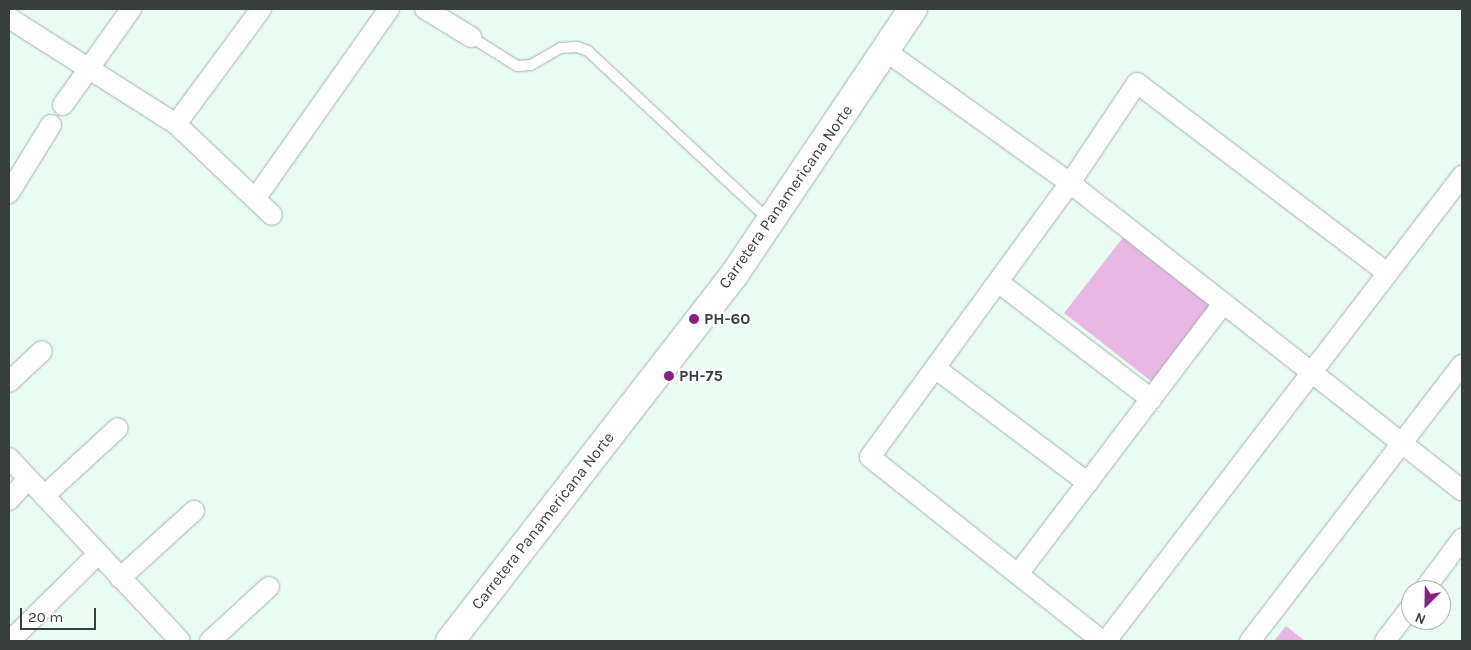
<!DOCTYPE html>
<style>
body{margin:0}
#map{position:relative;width:1471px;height:650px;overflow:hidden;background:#eafbf3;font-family:Karla,sans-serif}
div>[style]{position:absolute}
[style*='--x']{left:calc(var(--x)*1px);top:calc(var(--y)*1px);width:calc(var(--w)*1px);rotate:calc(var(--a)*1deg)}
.green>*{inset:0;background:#e8b7e4;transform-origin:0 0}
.roads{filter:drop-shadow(0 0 1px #a1b2aa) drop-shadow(0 0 1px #a1b2aa)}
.lane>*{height:10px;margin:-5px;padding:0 5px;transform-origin:5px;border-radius:5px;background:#fff}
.street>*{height:20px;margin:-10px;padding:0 10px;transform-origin:10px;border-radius:10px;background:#fff}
.highway>*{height:28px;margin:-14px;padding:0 14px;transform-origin:14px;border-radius:14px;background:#fff}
.dots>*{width:14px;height:14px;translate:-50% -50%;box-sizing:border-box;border:2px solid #fff;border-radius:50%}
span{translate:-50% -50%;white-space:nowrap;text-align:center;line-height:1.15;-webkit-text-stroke:5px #fff;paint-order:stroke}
.street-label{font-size:16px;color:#373e3b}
.poi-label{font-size:16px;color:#373e3b;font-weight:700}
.left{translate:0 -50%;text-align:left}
.frame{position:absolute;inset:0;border:10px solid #373e3b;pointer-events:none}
.north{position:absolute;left:1401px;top:580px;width:50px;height:50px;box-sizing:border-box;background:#fff;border:1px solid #afb2b1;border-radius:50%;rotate:203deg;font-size:14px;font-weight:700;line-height:20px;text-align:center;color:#373e3b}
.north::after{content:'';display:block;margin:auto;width:18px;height:22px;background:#892086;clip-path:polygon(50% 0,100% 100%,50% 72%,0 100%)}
.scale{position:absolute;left:20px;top:608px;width:76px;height:22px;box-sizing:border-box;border:2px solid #373e3b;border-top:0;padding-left:6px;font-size:15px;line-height:18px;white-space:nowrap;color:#373e3b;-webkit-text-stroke:4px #fff;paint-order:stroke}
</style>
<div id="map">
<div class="green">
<div style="left:1125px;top:235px;width:115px;height:99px;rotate:38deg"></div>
<div style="clip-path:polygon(1286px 626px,1305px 641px,1274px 641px)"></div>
</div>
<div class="roads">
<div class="lane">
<div style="--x:471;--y:37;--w:54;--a:32.2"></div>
<div style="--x:517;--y:66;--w:14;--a:-4"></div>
<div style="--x:531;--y:65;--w:34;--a:-30"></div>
<div style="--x:560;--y:48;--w:17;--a:-3"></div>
<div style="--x:577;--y:47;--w:12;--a:20"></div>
<div style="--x:588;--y:51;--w:248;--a:43"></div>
</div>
<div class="street">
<div style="--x:425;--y:9;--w:54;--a:31.3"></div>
<div style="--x:9;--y:18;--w:198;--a:32.4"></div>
<div style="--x:176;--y:124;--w:132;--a:43.5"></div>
<div style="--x:887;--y:52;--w:225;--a:35.6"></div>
<div style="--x:1070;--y:183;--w:498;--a:38.1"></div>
<div style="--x:63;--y:105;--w:118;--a:-54.7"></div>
<div style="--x:176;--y:124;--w:143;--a:-53.5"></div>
<div style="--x:9;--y:193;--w:80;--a:-58.3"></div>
<div style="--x:255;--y:199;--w:232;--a:-54.8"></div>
<div style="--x:998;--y:282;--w:193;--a:37.4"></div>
<div style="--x:935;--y:368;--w:191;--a:36.9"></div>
<div style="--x:9;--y:382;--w:45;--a:-43.2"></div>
<div style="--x:9;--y:458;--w:250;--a:46.9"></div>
<div style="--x:44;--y:496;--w:100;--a:-42.6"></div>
<div style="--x:9;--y:500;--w:28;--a:-48"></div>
<div style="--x:1018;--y:574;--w:340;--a:-52.8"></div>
<div style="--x:120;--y:578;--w:100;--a:-42.2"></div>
<div style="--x:1424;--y:590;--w:64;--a:-53.3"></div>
<div style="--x:17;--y:634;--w:114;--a:-44.6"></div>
<div style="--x:210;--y:641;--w:80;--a:-42.5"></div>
<div style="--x:1102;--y:641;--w:296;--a:-141.6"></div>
<div style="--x:870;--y:457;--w:339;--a:-53.9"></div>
<div style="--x:1070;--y:183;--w:120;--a:-56.2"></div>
<div style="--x:1137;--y:83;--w:314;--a:37.2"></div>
<div style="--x:1106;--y:641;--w:586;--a:-52.56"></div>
<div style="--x:1250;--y:641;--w:348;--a:-52.5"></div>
<div style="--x:1385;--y:641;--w:43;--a:-52.6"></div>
</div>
<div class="highway">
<div style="--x:450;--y:641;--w:463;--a:-52.2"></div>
<div style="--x:734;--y:275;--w:321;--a:-56.1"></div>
</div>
</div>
<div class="dots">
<div style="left:694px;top:319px;background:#892086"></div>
<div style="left:669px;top:376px;background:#892086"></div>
</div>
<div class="street-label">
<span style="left:786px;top:197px;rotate:-55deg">Carretera Panamericana Norte</span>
<span style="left:543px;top:521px;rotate:-52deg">Carretera Panamericana Norte</span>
</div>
<div class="poi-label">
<span class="left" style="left:704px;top:319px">PH-60</span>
<span class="left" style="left:679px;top:376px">PH-75</span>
</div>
<div class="frame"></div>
<div class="north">N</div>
<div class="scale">20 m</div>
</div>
